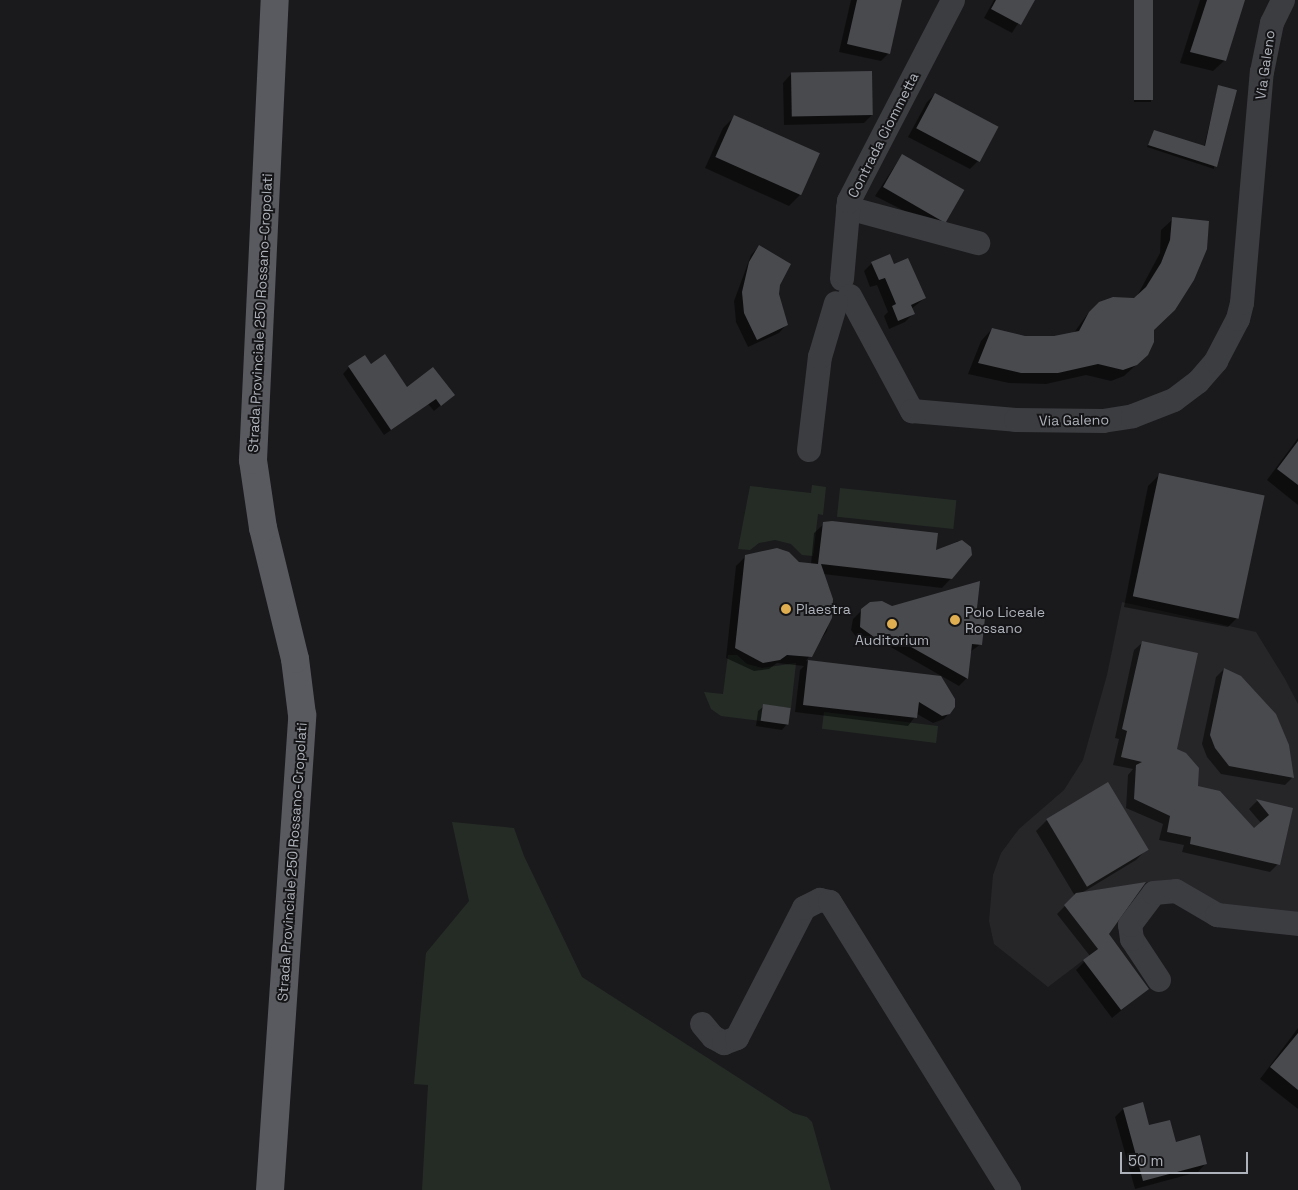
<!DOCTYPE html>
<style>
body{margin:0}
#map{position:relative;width:1298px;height:1190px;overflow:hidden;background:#1a1a1c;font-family:"Space Grotesk",sans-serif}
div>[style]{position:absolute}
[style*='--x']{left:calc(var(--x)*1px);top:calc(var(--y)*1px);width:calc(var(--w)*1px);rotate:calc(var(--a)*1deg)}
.built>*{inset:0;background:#262629}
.green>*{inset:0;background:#252c26;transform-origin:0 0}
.shadow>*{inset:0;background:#0007;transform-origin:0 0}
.building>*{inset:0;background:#494a4e;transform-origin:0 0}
.minor>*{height:24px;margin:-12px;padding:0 12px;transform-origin:12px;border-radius:12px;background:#3c3d41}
.major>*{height:28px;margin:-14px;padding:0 14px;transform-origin:14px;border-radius:14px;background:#585a5f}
.dots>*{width:14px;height:14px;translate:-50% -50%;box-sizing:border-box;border:2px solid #151517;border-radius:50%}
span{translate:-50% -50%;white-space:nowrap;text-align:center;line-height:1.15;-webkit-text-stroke:4px #151517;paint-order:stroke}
.street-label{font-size:14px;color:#aeb2ba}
.poi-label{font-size:14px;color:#aeb2ba}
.left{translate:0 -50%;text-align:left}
.scale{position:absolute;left:1120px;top:1152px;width:128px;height:22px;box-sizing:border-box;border:2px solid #aeb2ba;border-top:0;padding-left:6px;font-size:15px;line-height:18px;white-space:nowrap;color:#aeb2ba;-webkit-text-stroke:4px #151517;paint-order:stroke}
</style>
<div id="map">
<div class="built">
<div style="clip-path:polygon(1122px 602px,1256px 632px,1285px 679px,1298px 704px,1298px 917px,1222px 908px,1157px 881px,1077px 893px,1098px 949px,1048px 987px,994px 944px,989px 921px,993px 875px,1001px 853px,1019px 829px,1064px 790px,1083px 760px,1107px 675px)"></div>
</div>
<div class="green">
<div style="clip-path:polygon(812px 485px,826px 487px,823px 515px,818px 514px,813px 556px,802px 555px,791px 544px,775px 540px,759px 543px,750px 550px,738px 549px,750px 486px,811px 493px)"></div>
<div style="left:840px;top:488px;width:117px;height:29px;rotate:6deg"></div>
<div style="clip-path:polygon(728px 655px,737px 655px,747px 664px,762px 668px,796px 663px,791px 708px,763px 705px,761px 721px,721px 716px,711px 709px,704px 692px,723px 694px)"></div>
<div style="left:824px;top:712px;width:115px;height:17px;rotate:7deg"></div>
<div style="clip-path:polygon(452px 822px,514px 828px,524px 856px,582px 977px,793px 1113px,807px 1117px,812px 1122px,831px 1190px,422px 1190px,428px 1085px,414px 1084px,426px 953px,469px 901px)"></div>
</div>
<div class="shadow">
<div style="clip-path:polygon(851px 0,901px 0,889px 53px,881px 61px,839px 52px)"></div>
<div style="clip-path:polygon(994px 0,1033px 0,1012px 33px,984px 18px)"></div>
<div style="left:1134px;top:0;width:17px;height:102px"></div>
<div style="clip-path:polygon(1200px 0,1243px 0,1225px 60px,1213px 71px,1180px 63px)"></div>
<div style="clip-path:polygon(791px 74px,872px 115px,864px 123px,784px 125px,783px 83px)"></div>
<div style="clip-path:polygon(1218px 87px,1214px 169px,1147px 147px,1154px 132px,1204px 147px)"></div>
<div style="clip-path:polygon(935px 94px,978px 161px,970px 169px,908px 137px,927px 102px)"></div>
<div style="clip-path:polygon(734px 117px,800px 195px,789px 206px,705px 168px,723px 128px)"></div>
<div style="clip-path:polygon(902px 155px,963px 190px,938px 228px,875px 196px)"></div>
<div style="clip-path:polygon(1173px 219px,1208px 222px,1153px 330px,1147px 355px,1124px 376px,1111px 381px,1086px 375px,1046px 384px,1009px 383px,968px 374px,981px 341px,992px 329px,1025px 337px,1054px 338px,1073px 334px,1089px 312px,1136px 298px,1160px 253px,1161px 230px)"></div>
<div style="clip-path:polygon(759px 246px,778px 284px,777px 295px,787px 324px,779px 333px,748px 347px,736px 322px,734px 301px,751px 255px)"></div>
<div style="clip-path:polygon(872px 263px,925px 298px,911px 309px,913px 314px,905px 322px,889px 329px,884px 316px,888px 312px,877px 285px,870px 287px,864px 271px)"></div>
<div style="clip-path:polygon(371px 365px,407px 389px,453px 395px,434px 411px,428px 404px,384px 435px,343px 374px,349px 367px)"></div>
<div style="clip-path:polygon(1298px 438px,1298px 505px,1267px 480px)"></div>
<div style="clip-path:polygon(1159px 475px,1239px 616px,1228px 627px,1124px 607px,1148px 486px)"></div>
<div style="clip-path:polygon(824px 524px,935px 552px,958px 541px,970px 548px,969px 559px,942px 588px,823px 574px,832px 599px,827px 631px,806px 661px,940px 677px,952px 710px,944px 719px,933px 723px,917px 714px,908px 726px,795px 712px,800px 670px,804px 666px,777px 663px,769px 669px,754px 671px,726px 658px,736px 566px,746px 556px,811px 564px,814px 533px)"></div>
<div style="clip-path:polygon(892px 607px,975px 618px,981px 644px,970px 652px,967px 678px,959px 686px,880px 641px,860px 642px,851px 630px,853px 619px,862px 610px)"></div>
<div style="clip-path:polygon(1143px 642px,1175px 750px,1197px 787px,1254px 830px,1261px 823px,1249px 809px,1257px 801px,1291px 809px,1278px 864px,1270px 872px,1182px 852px,1184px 845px,1159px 840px,1163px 824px,1126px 808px,1128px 775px,1133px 769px,1113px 765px,1119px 739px,1115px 738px,1134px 650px)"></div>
<div style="clip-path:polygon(1224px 669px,1293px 777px,1285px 785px,1221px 774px,1207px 757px,1202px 744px,1216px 677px)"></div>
<div style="clip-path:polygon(764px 706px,787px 724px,782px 730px,756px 726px,758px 711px)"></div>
<div style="clip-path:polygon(1108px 784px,1147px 849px,1136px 860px,1080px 894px,1147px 989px,1112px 1018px,1076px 970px,1090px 956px,1057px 914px,1075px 896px,1036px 831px,1047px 820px)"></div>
<div style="clip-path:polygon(1298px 1028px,1298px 1109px,1260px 1079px)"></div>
<div style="clip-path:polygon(1123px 1109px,1148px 1127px,1206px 1163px,1198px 1172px,1135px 1189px,1115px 1117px)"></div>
</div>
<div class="building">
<div style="clip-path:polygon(857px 0,902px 0,890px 54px,847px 44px)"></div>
<div style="clip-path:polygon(996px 0,1035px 0,1021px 25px,991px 9px)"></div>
<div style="left:1134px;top:0;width:19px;height:100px"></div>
<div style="clip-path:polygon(1207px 0,1245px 0,1226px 61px,1190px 52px)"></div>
<div style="left:872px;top:71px;width:44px;height:81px;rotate:89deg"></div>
<div style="clip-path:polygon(1218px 85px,1237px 90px,1217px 167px,1148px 145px,1154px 130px,1205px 146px)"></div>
<div style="left:935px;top:93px;width:72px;height:40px;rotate:28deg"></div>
<div style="left:734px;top:115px;width:94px;height:46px;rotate:24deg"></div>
<div style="left:902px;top:154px;width:72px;height:38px;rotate:30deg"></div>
<div style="clip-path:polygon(1172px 217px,1209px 221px,1207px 249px,1194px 280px,1175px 310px,1154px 330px,1154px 342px,1148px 355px,1137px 365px,1123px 370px,1098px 364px,1058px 373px,1021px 373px,978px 363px,992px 328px,1025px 336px,1054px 336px,1079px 331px,1089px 312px,1099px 302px,1113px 297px,1134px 298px,1146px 287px,1161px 263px,1170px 240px)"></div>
<div style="clip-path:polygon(759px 245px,791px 264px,780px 285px,779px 294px,788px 325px,757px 340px,744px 313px,742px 292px,749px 262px)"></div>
<div style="clip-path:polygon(890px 254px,894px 264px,908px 258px,926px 298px,911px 305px,915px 314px,898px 321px,892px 306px,896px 304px,885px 278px,879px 280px,871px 262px)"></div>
<div style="clip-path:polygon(385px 354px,407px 387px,433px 367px,455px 395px,441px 406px,436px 399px,391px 430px,348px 366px,365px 355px,371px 364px)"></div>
<div style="clip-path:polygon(1298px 441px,1298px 485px,1277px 469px)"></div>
<div style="left:1159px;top:473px;width:108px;height:126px;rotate:12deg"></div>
<div style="clip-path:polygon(832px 521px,938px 533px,936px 550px,962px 540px,971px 547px,972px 555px,952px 579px,821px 564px,833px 599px,832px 618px,812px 657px,787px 655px,780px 660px,763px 663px,735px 648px,745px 555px,777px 548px,789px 552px,799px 562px,818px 564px,823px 522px)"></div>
<div style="clip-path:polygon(980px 581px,976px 617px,985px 618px,982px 645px,972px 644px,968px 679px,888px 634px,874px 637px,860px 627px,861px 609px,870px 602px,882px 601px,892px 606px)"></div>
<div style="clip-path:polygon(1142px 641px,1198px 653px,1177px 749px,1186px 753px,1199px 768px,1198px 786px,1220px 791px,1254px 828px,1269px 815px,1256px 799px,1293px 808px,1280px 865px,1190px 844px,1191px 837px,1167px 832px,1170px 816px,1134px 799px,1136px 765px,1142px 762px,1121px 757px,1127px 731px,1122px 729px)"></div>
<div style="clip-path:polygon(808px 660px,941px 676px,955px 699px,955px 707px,950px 714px,942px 716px,919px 702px,917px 718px,803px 705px)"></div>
<div style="clip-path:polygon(1224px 668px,1241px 676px,1276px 714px,1289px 745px,1294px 778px,1229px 766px,1215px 748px,1210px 735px)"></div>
<div style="left:763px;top:704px;width:28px;height:17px;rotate:8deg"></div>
<div style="left:1108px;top:782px;width:79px;height:72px;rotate:59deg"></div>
<div style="clip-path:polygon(1146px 882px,1109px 934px,1149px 989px,1121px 1010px,1083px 960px,1098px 949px,1064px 905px,1076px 893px)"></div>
<div style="clip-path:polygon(1298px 1033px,1298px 1090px,1270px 1067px)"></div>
<div style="clip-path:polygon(1143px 1102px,1149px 1125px,1170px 1120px,1176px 1142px,1200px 1135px,1207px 1164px,1143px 1181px,1123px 1108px)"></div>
</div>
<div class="minor">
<div style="--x:848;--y:208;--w:135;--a:15.1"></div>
<div style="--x:842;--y:279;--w:78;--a:-84.9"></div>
<div style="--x:849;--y:201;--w:226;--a:-62.6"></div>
<div style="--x:850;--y:296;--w:131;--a:61.7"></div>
<div style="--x:912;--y:411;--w:104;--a:4.9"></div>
<div style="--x:1016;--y:420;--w:87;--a:0.7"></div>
<div style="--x:1103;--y:421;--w:30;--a:-9"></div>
<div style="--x:1133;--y:416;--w:44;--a:-21.3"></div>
<div style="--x:1174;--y:400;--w:30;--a:-37"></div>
<div style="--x:1198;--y:382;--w:28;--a:-49"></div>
<div style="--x:1216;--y:361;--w:47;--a:-62.4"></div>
<div style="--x:1238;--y:319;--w:16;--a:-76"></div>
<div style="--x:1242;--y:303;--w:232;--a:-85.1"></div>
<div style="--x:1262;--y:72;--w:50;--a:-78.5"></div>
<div style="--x:1272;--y:23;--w:25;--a:-64"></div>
<div style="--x:809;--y:450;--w:94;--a:-83.3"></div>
<div style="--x:820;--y:357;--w:56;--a:-73.5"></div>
<div style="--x:1159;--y:980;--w:49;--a:-123.4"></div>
<div style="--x:1132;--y:939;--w:14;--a:-98"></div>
<div style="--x:1130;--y:925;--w:40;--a:-53"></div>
<div style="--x:1154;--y:893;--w:22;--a:-5"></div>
<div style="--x:1176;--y:891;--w:48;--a:30.3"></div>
<div style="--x:1217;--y:915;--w:81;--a:6.3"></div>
<div style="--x:702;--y:1024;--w:17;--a:50"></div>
<div style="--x:713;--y:1037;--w:13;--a:29"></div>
<div style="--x:724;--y:1043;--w:14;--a:-21"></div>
<div style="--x:737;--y:1038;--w:146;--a:-62.7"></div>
<div style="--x:804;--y:908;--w:18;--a:-27"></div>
<div style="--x:820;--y:900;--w:10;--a:11"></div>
<div style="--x:830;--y:902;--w:339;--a:58.1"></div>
</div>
<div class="major">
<div style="--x:270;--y:1190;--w:476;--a:-86.1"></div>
<div style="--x:302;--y:715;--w:56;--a:-97.1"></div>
<div style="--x:295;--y:659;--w:135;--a:-103.7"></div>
<div style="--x:263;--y:528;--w:69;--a:-98.4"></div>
<div style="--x:253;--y:460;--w:461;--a:-87.3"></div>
</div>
<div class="dots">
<div style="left:786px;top:609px;background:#dfae50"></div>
<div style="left:955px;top:620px;background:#dfae50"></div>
<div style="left:892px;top:624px;background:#dfae50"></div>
</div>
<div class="street-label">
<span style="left:1265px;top:65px;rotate:-82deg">Via Galeno</span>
<span style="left:883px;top:135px;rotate:-63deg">Contrada Ciommetta</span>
<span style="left:260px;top:313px;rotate:-87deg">Strada Provinciale 250 Rossano-Cropolati</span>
<span style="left:1074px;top:420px;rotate:-1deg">Via Galeno</span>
<span style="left:292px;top:862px;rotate:-86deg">Strada Provinciale 250 Rossano-Cropolati</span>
</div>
<div class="poi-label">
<span class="left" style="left:796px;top:609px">Plaestra</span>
<span class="left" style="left:965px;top:620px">Polo Liceale<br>Rossano</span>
<span style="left:892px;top:640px">Auditorium</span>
</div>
<div class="scale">50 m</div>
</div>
